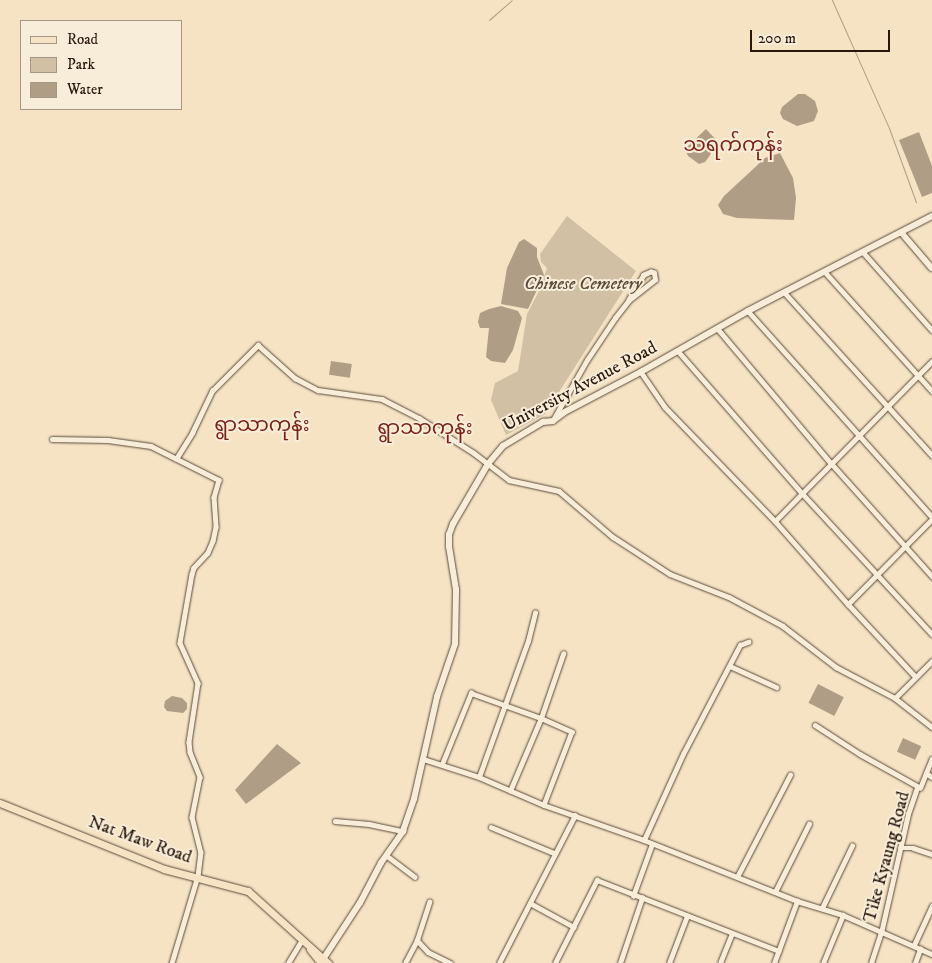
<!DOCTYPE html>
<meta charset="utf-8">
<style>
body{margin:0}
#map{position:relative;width:932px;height:963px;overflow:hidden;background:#f5e3c4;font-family:"IM FELL DW Pica","Noto Sans Myanmar",serif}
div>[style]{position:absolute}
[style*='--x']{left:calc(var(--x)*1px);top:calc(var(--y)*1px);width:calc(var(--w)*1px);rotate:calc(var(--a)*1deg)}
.green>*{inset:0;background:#d2c0a5}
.water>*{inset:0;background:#af9e85;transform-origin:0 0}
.stream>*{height:1px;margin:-0.5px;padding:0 0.5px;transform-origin:0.5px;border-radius:0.5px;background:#af9e85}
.roads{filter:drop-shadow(0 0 1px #5b4a39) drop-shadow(0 0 1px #5b4a39)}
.street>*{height:4.5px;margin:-2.25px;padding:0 2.25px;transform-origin:2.25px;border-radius:2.25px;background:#f8edd9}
.secondary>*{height:5.5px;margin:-2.75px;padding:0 2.75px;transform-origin:2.75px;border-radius:2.75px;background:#f8edd9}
.primary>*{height:7px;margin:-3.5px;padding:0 3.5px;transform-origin:3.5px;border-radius:3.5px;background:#f5e3c4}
span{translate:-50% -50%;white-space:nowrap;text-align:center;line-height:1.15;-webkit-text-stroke:4px #f8edd9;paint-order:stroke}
.park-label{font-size:18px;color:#5b4a39;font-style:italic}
.street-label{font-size:18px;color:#28170b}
.quarter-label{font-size:20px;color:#7a1f14}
.legend{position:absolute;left:20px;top:20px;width:162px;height:90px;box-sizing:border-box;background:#f8edd9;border:1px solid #a59787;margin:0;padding:6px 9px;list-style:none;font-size:15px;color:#28170b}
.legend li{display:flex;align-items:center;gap:10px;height:25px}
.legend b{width:25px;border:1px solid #a59787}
.scale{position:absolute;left:750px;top:30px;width:140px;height:22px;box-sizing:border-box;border:2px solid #28170b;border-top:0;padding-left:6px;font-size:15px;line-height:18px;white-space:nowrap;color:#28170b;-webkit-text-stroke:4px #f8edd9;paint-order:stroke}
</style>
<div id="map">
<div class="green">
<div style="clip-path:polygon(567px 216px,636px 271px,545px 414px,506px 435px,491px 400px,495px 383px,518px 371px,527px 314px,539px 291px,547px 268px,541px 262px,540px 254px)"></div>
</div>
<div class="water">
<div style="clip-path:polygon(798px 94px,805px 94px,815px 101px,818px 111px,814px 121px,797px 126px,783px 119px,780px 113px,782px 107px)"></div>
<div style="clip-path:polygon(706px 129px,719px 143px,705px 162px,699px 164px,688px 156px,685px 149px)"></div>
<div style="clip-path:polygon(919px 132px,932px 166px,932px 193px,922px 197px,899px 140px)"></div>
<div style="clip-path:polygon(780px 153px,793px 178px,796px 198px,794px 220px,737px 218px,723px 214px,718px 205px,724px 196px,765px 158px)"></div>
<div style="clip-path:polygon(524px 239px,537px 248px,537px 257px,544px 275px,528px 309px,501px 304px,507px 268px,519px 242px)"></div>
<div style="clip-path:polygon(501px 306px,518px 311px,522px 318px,513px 350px,505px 363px,491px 361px,486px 357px,489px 328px,480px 328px,478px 322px,480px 313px,489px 309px)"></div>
<div style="left:331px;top:361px;width:21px;height:14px;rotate:8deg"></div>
<div style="left:818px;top:684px;width:29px;height:21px;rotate:27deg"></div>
<div style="clip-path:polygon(172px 696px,182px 698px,187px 703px,187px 709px,183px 713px,167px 711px,164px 707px,165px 701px)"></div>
<div style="left:903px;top:738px;width:20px;height:15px;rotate:24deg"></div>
<div style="clip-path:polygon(277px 744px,301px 763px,246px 804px,235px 790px)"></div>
</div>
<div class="stream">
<div style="--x:832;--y:0;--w:140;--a:66"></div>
<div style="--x:889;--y:128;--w:79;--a:70"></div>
<div style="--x:489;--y:20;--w:30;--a:-41"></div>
</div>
<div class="roads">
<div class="street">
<div style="--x:863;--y:252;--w:104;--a:48.5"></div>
<div style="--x:825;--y:272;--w:160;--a:48"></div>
<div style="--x:785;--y:293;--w:219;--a:47.8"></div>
<div style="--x:748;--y:311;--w:276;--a:48.2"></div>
<div style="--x:718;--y:329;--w:175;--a:49.9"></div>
<div style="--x:831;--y:463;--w:152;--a:48.2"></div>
<div style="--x:678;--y:351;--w:187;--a:48.9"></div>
<div style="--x:801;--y:492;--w:193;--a:47.3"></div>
<div style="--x:641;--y:372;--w:42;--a:55.6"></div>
<div style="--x:665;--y:407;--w:158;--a:46"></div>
<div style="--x:775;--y:521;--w:111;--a:48.7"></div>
<div style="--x:848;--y:604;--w:98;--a:47.1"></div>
<div style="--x:553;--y:420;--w:69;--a:-60.5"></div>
<div style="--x:587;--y:360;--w:50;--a:-56.3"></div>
<div style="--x:615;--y:318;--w:23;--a:-52"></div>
<div style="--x:629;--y:300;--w:33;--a:-38"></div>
<div style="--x:655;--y:280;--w:7;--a:-98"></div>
<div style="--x:654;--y:273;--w:3;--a:-162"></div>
<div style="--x:651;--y:272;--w:8;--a:157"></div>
<div style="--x:644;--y:275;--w:29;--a:121"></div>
<div style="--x:52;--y:439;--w:56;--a:1"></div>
<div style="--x:108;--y:440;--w:43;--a:7.9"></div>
<div style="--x:151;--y:446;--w:76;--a:26.6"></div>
<div style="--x:219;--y:480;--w:18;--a:106"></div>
<div style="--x:214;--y:497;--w:30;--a:86"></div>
<div style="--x:216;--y:527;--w:14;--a:102"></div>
<div style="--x:213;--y:541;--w:13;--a:113"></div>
<div style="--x:208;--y:553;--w:21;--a:133"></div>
<div style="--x:194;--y:568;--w:6;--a:108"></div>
<div style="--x:192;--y:574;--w:70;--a:99.9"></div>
<div style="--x:180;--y:643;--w:44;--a:65.8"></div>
<div style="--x:198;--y:683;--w:60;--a:98.7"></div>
<div style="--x:189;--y:742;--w:10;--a:84"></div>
<div style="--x:190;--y:752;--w:27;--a:68"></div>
<div style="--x:200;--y:777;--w:41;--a:101.3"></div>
<div style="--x:192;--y:817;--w:36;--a:76"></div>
<div style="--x:201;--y:852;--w:24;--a:97"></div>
<div style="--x:198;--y:876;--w:91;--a:106.6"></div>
<div style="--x:176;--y:459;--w:31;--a:-58"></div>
<div style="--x:192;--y:433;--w:47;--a:-64.5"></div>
<div style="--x:212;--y:391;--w:65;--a:-45"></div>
<div style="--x:258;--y:345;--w:50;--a:41.7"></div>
<div style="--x:295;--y:378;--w:26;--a:28"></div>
<div style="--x:318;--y:390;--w:65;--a:8"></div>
<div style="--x:382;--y:399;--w:42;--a:27.2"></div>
<div style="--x:419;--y:418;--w:65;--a:32.5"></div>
<div style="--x:474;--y:453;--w:44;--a:37.6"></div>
<div style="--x:509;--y:480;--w:51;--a:12.4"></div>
<div style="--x:559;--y:491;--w:71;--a:40.4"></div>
<div style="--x:613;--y:537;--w:68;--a:33"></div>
<div style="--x:670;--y:574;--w:63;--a:21.3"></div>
<div style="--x:729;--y:597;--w:61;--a:28.2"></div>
<div style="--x:783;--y:626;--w:67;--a:37.7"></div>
<div style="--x:836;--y:667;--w:67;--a:27.7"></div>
<div style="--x:895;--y:698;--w:47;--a:38.1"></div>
<div style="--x:775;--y:521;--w:224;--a:-45.5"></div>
<div style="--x:848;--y:604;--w:120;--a:-45.3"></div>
<div style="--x:730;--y:666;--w:51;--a:24.5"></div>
<div style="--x:895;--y:698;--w:52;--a:-45"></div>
<div style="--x:815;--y:725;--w:54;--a:32.8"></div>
<div style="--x:860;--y:754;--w:68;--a:29.2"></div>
<div style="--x:423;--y:759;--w:59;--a:17.8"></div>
<div style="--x:479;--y:777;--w:71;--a:23.3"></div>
<div style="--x:544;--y:805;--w:106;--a:19.3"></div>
<div style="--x:644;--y:840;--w:165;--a:21.7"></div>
<div style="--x:797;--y:901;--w:48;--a:16.9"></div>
<div style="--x:843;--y:915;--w:97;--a:23.7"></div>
<div style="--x:442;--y:764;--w:77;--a:-67.8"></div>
<div style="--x:471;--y:693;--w:74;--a:19.7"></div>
<div style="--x:541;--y:718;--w:34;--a:24"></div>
<div style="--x:572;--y:732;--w:78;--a:111"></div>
<div style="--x:926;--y:773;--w:7;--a:34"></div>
<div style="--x:479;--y:777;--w:145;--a:-70.2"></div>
<div style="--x:528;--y:641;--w:29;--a:-76"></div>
<div style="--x:510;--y:791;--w:79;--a:-67"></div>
<div style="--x:541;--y:718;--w:68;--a:-71"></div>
<div style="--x:335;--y:821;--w:34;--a:5"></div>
<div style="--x:369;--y:824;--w:35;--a:12"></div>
<div style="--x:491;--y:827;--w:68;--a:22.4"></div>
<div style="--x:644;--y:840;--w:94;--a:-65.6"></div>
<div style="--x:683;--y:754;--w:123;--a:-62.4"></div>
<div style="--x:740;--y:645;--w:9;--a:-21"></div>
<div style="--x:900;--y:848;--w:13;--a:0"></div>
<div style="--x:913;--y:848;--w:20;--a:18"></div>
<div style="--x:386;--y:855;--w:36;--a:37"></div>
<div style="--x:737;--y:877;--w:115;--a:-62.5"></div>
<div style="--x:775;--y:892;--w:76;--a:-63.4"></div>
<div style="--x:633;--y:896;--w:55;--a:-69.9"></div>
<div style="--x:530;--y:903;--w:50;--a:28.6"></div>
<div style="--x:822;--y:908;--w:69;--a:-64.2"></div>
<div style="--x:417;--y:940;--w:16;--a:47"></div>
<div style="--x:428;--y:952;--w:25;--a:26"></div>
<div style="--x:914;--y:945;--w:43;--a:-65.2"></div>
<div style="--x:288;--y:963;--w:26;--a:-59"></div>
<div style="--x:405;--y:963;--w:26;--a:-62"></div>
<div style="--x:417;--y:940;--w:40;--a:-72"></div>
<div style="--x:499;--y:963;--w:166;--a:-62.8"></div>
<div style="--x:555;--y:963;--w:93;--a:-63.2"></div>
<div style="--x:597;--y:880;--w:195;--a:21.3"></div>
<div style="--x:620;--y:963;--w:69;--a:-71.3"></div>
<div style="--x:669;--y:963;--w:50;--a:-69"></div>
<div style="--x:720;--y:963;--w:31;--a:-68"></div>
<div style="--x:774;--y:963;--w:66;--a:-69.6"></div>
<div style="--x:823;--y:963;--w:52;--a:-67.4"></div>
<div style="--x:871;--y:963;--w:32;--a:-72"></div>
<div style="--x:881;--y:933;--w:122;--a:-77.2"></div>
<div style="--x:908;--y:814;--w:28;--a:-71"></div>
<div style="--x:917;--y:788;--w:3;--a:0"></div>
<div style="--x:920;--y:788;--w:31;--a:-68"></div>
<div style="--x:915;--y:963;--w:15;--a:-70"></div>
</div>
<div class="secondary">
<div style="--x:902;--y:233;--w:46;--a:49.4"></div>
<div style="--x:322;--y:961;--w:69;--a:-56.8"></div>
<div style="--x:360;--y:903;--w:45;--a:-62.3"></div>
<div style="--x:381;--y:863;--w:39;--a:-55"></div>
<div style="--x:403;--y:831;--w:34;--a:-71"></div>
<div style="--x:414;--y:799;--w:105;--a:-77.3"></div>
<div style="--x:437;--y:697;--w:56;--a:-71.2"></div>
<div style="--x:455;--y:644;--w:54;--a:-88.9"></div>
<div style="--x:456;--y:590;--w:44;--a:-99.2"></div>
<div style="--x:449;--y:547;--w:12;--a:-90"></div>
<div style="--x:449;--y:535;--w:12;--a:-70"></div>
<div style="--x:453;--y:524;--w:69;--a:-59.7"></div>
<div style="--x:488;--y:464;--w:23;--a:-50"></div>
<div style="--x:503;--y:446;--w:47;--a:-31"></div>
<div style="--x:543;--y:422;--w:10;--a:-6"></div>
<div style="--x:553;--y:421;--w:15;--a:-37"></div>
<div style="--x:565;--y:412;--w:86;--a:-27.8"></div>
<div style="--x:641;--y:372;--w:123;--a:-29.7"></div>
<div style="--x:748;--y:311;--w:207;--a:-27.3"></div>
</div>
<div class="primary">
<div style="--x:0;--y:803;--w:177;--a:21.9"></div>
<div style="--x:164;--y:869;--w:87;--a:14.7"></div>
<div style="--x:248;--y:891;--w:108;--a:42"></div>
<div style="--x:310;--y:949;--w:18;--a:52"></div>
</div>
</div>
<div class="park-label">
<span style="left:583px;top:284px">Chinese Cemetery</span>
</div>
<div class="street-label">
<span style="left:580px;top:387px;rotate:-28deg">University Avenue Road</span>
<span style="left:140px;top:840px;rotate:20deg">Nat Maw Road</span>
<span style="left:887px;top:857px;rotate:-75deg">Tike Kyaung Road</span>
</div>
<div class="quarter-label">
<span style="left:733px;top:145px">သရက်ကုန်း</span>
<span style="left:262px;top:425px">ရွာသာကုန်း</span>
<span style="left:425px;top:428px">ရွာသာကုန်း</span>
</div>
<ul class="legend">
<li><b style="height:6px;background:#f5e3c4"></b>Road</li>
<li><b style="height:14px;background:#d2c0a5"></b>Park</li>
<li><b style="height:14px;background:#af9e85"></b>Water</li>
</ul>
<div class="scale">200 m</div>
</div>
